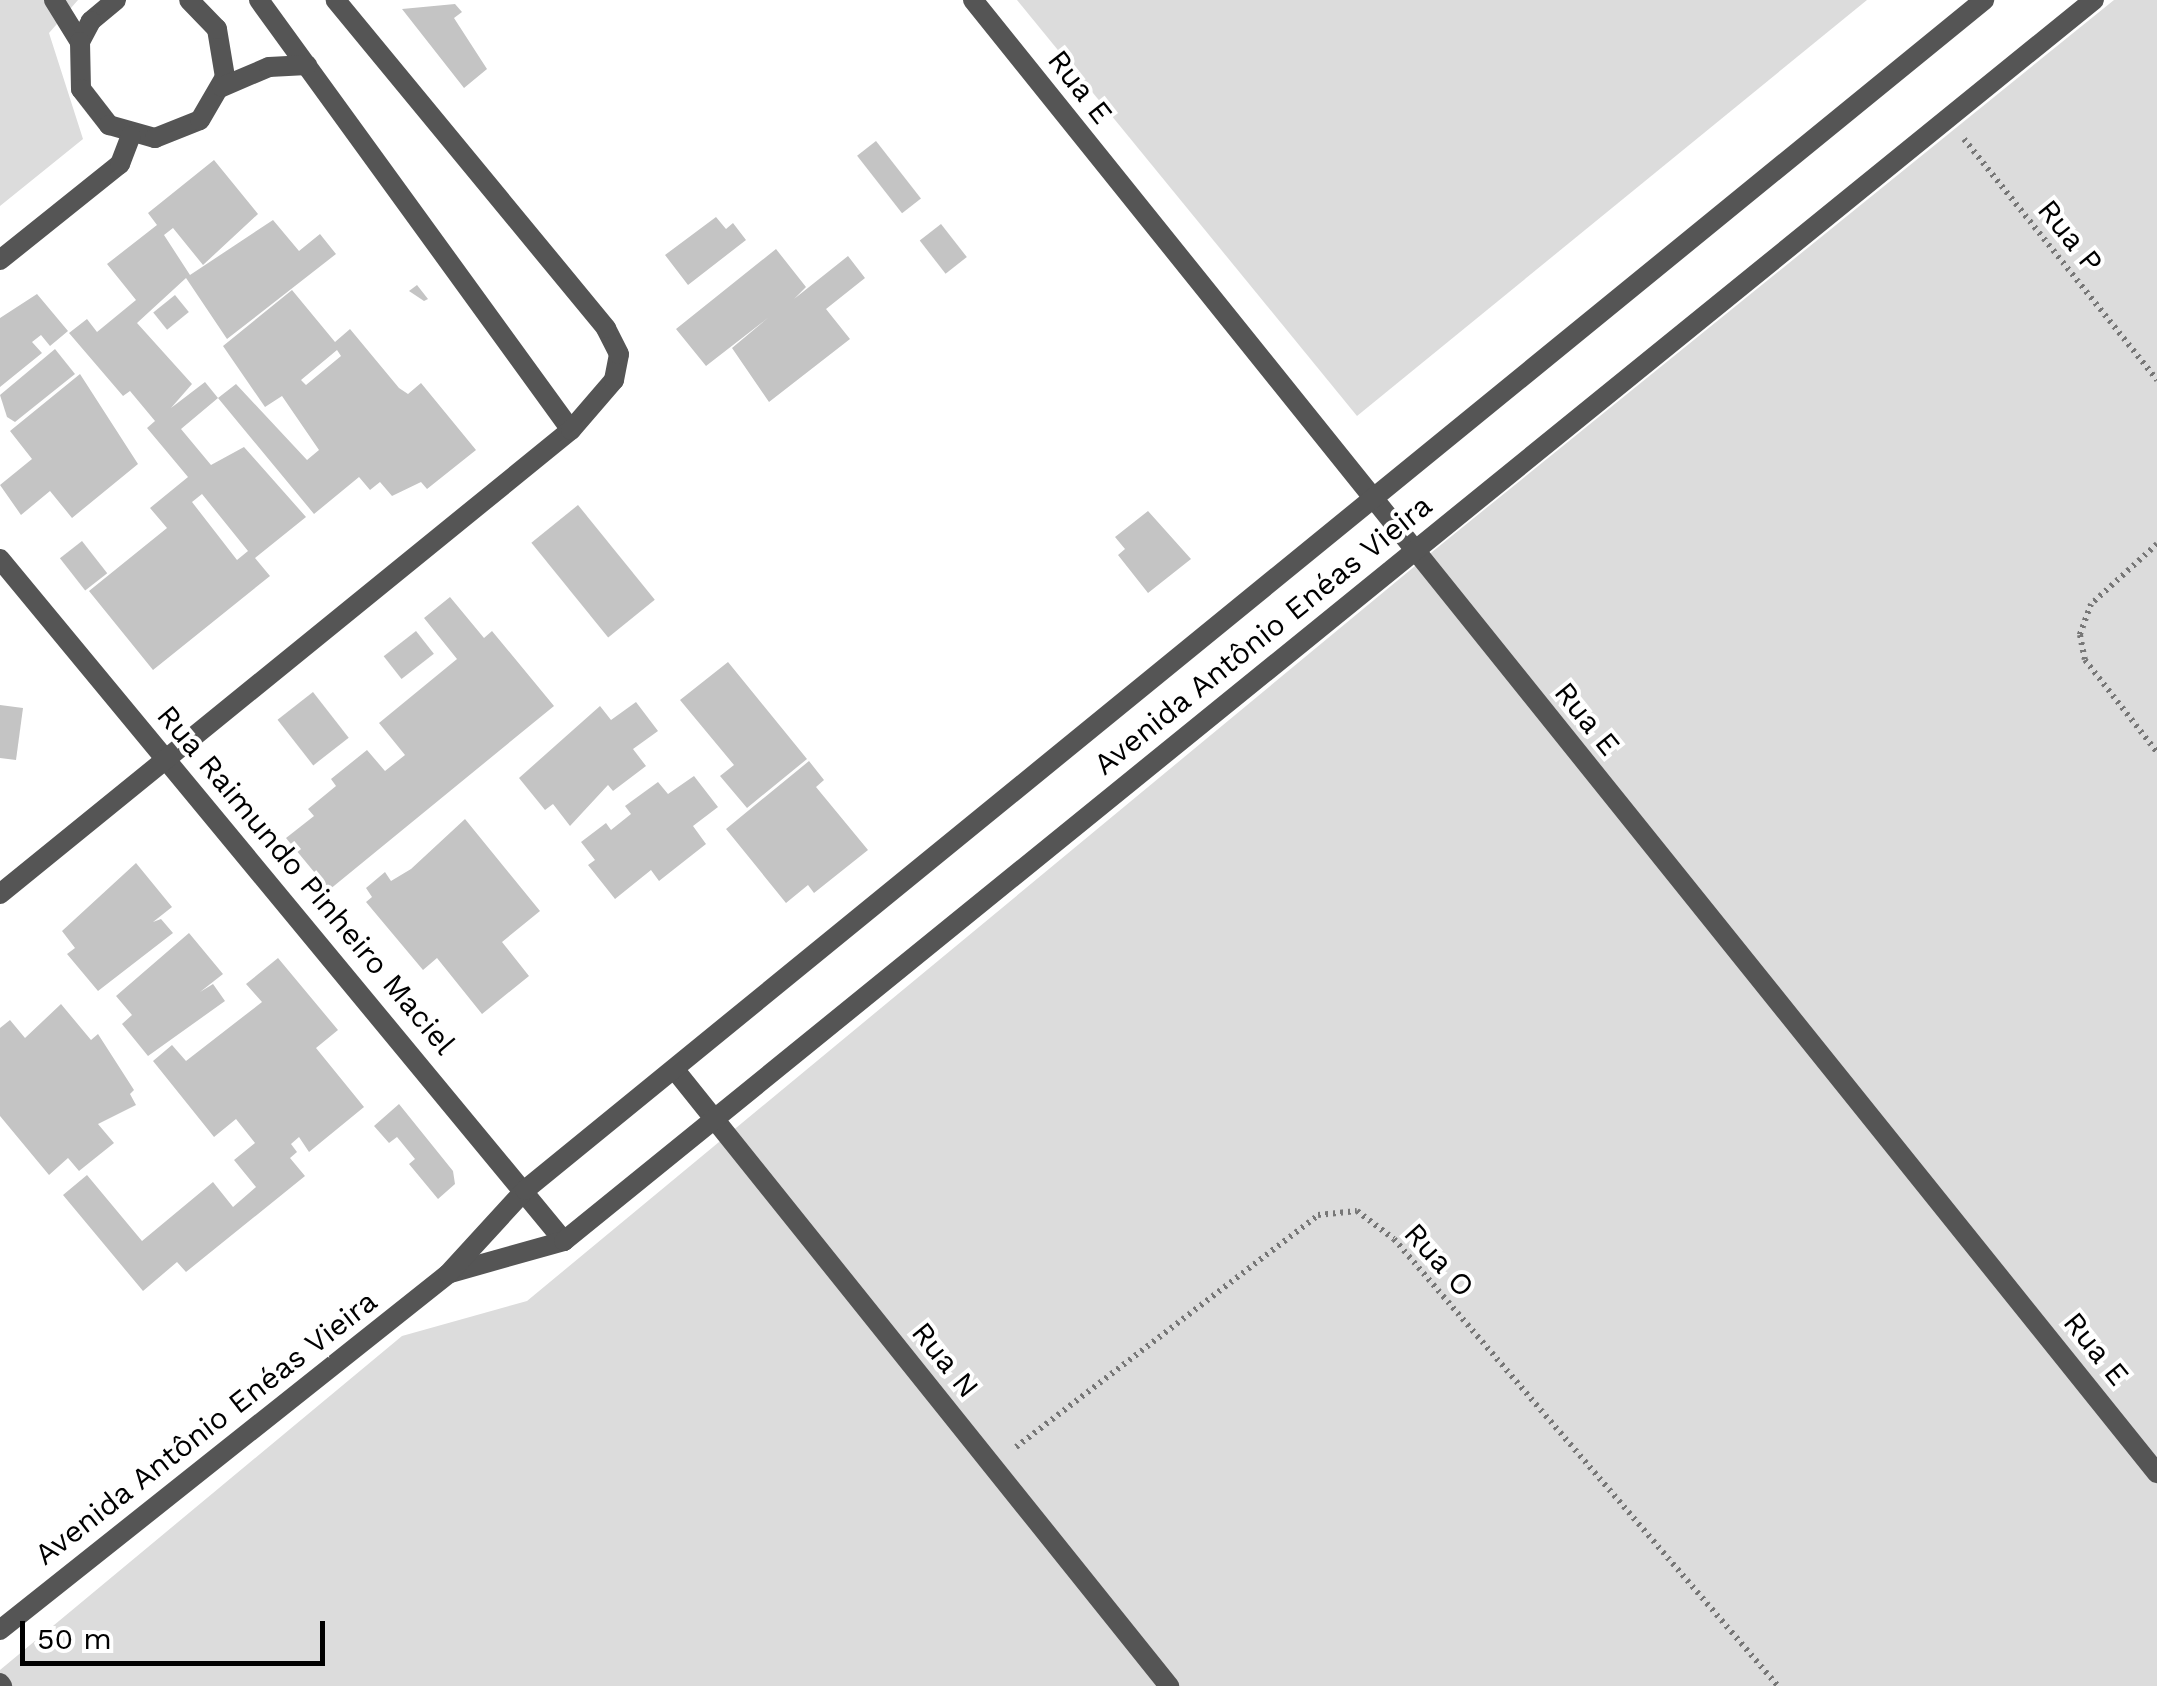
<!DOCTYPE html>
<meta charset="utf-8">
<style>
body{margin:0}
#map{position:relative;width:2157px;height:1686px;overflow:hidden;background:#fff;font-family:"Work Sans",sans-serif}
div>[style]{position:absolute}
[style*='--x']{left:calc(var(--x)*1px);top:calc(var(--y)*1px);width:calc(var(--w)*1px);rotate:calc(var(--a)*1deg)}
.green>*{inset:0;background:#dcdcdc}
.building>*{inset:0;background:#c4c4c4;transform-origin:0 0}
.path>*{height:6px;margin-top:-3px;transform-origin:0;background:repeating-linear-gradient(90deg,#777 0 2.5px,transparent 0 7.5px)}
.minor>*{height:20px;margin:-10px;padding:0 10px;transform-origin:10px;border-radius:10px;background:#555}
.tertiary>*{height:20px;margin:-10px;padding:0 10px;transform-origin:10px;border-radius:10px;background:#555}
span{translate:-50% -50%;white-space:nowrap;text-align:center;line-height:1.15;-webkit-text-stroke:8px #fff;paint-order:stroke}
.street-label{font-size:30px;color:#000}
.scale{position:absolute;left:20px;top:1621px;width:305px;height:45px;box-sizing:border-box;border:5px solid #000;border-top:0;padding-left:12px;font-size:30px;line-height:35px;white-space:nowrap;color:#000;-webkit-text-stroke:8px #fff;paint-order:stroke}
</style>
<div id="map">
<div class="green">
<div style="clip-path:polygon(0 0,78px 0,49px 33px,83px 139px,0 206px)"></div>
<div style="clip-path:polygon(1017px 0,1867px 0,1357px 416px)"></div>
<div style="clip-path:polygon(2114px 0,2157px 0,2157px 1686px,0 1686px,0 1670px,402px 1336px,527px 1301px,1432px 552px)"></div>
</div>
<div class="building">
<div style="clip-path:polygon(455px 4px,462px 12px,454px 18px,487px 69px,464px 88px,402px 9px)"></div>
<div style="left:876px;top:141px;width:73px;height:24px;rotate:52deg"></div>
<div style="clip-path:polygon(evenodd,214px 160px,258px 214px,203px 265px,173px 228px,164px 235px,190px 275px,273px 220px,299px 251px,320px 234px,336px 254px,227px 339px,186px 278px,137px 323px,192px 384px,171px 408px,205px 382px,218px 398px,181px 429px,211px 465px,244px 447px,306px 517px,255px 558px,270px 576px,153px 670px,89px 591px,167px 528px,150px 508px,188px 477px,147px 428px,155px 421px,130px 391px,123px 396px,69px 333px,87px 319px,97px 332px,136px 300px,107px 264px,157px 225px,148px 213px,214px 160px,202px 494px,248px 551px,237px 560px,192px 502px,202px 494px)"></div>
<div style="clip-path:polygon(716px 217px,726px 229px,733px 223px,746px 240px,688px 285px,665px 255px)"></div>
<div style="left:941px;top:224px;width:42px;height:27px;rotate:52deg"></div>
<div style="clip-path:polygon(776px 249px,806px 287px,794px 299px,848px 256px,865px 278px,826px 309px,850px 339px,769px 402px,732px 348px,769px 317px,706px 366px,676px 329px)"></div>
<div style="clip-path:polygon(417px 285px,428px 299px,424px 301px,409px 291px)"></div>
<div style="clip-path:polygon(evenodd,292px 290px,335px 342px,350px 329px,399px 388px,408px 394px,421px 383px,476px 450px,427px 489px,421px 482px,392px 496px,380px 482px,370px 490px,359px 477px,314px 514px,218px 398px,236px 384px,307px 460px,319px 450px,282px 396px,265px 407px,223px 346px,292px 290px,337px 350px,341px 356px,306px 385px,301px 380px,337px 350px)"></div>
<div style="clip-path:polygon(37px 294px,68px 331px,50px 346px,41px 335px,32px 342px,42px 353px,0 387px,0 318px)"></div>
<div style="left:175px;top:295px;width:22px;height:28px;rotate:51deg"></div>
<div style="clip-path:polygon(55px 349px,75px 374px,15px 422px,7px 417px,0 395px)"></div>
<div style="clip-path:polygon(80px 374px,138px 464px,72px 518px,50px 491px,21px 515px,0 485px,32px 459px,10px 431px)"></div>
<div style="left:578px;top:505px;width:122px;height:60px;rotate:51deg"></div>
<div style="clip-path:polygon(1148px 511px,1191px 559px,1148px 593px,1118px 555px,1125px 549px,1115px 537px)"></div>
<div style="left:82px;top:541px;width:41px;height:28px;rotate:52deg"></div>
<div style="clip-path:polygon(450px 597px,484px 638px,492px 631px,554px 706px,329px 890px,286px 838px,314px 816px,308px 809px,336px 786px,331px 779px,367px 750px,385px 771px,405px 755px,379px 723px,457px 659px,424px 618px)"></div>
<div style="left:416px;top:631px;width:29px;height:41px;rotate:52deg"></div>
<div style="clip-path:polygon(728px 662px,807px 759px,747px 808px,720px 776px,734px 765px,680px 700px)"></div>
<div style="left:313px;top:692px;width:58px;height:45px;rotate:52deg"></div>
<div style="clip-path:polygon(636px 702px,658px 731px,633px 749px,646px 766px,613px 791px,608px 785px,570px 826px,553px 804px,545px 810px,519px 778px,600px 706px,611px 720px)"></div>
<div style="clip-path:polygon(0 705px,23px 708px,16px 760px,0 758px)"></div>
<div style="clip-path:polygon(809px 761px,824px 780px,816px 787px,868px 850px,814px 893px,808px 885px,786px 903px,726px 829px)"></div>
<div style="clip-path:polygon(694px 776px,718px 807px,693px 826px,706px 844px,659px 881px,651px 870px,615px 899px,588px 865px,595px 860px,581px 842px,606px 823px,611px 830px,631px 814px,625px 806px,658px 782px,668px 794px)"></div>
<div style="clip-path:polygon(465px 819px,540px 911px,502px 942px,529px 976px,482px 1014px,437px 958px,423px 970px,366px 902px,372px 897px,366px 888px,385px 872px,391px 881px,411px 869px)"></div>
<div style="clip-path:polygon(136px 863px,172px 907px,153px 922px,161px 919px,173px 933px,98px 991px,67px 954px,75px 948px,62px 931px)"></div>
<div style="clip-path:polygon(189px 933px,223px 974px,200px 992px,213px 984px,225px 1001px,148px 1056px,122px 1024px,132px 1015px,116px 996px)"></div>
<div style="clip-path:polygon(278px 958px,338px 1030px,316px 1048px,364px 1107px,309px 1152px,299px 1137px,291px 1144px,297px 1152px,290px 1158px,305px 1176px,186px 1272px,177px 1262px,143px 1291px,63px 1195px,87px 1175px,142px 1241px,213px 1182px,233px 1207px,256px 1187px,234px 1160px,255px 1143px,236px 1119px,214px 1137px,153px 1061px,172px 1045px,186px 1061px,262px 1002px,246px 984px)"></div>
<div style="clip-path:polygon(61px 1004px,91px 1040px,98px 1034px,134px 1090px,130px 1094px,136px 1105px,98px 1124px,114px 1143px,79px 1171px,68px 1158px,49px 1175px,0 1116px,0 1028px,10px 1020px,25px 1038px)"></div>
<div style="clip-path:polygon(399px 1104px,453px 1171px,455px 1184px,438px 1199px,409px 1164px,415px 1159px,397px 1137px,389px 1143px,374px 1126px)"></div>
</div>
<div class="path">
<div style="--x:1964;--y:139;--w:309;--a:51.3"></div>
<div style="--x:2157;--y:544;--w:89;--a:137.7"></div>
<div style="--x:2091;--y:604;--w:33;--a:110"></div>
<div style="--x:2080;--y:635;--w:25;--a:79"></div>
<div style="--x:2085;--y:660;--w:117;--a:52"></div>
<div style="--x:1016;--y:1447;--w:381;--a:-37.5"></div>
<div style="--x:1318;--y:1215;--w:39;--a:-6"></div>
<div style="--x:1357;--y:1211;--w:46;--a:37.1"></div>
<div style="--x:1394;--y:1239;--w:589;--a:49.34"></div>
</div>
<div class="minor">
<div style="--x:54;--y:0;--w:49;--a:58.2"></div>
<div style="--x:116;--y:0;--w:33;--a:140"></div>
<div style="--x:91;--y:21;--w:24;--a:118"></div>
<div style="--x:80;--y:42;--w:47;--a:88.8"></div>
<div style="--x:81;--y:89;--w:46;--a:52.1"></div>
<div style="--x:109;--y:125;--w:48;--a:15.8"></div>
<div style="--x:155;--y:138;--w:48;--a:-21.8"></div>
<div style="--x:200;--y:120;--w:50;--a:-59.8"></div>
<div style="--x:225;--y:77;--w:49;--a:-99.5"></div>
<div style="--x:217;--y:29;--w:40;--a:-134"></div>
<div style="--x:259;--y:0;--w:531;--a:54.04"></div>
<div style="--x:973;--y:0;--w:1890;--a:51.21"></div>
<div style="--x:222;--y:87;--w:51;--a:-23.1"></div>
<div style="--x:269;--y:67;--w:38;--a:-3"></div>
<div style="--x:0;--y:260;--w:154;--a:-38.7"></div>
<div style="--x:120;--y:164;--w:30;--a:-69"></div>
<div style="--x:0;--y:559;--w:885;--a:50.41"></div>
<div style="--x:0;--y:894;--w:736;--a:-39.1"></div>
<div style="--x:571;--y:430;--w:66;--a:-49.3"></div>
<div style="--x:614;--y:380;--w:26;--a:-79"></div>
<div style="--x:619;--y:354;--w:29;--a:-117"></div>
<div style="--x:606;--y:328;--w:425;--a:-129.5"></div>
<div style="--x:675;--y:1070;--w:790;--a:51.27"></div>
<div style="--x:0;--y:1683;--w:4;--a:56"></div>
</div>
<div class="tertiary">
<div style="--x:450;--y:1273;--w:118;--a:-15.7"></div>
<div style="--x:564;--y:1241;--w:1970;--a:-39.05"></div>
<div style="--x:0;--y:1630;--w:572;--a:-38.47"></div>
<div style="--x:448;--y:1274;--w:114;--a:-47.5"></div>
<div style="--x:525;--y:1190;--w:1883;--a:-39.2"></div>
</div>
<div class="street-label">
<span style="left:1080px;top:87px;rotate:52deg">Rua E</span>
<span style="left:2070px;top:236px;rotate:51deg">Rua P</span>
<span style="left:1263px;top:635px;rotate:-39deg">Avenida Antônio Enéas Vieira</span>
<span style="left:1587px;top:719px;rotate:51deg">Rua E</span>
<span style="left:306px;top:880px;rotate:50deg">Rua Raimundo Pinheiro Maciel</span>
<span style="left:1439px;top:1260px;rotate:48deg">Rua O</span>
<span style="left:2096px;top:1349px;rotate:51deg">Rua E</span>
<span style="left:945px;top:1360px;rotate:51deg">Rua N</span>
<span style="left:206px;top:1428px;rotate:-38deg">Avenida Antônio Enéas Vieira</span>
</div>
<div class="scale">50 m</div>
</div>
